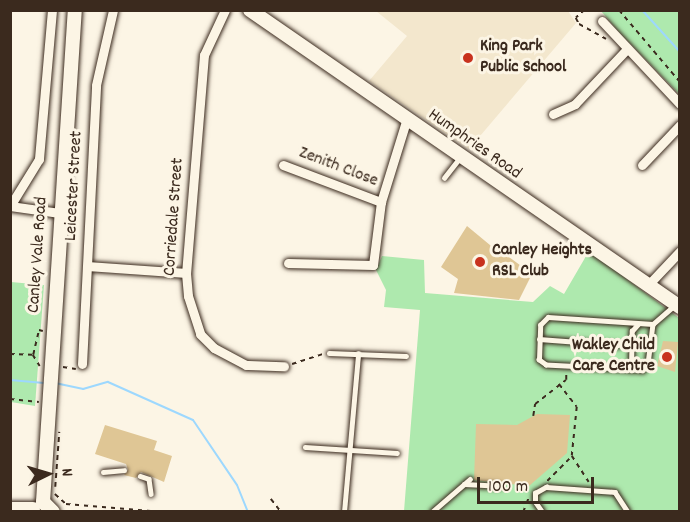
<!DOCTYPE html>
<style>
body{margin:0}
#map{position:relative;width:690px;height:522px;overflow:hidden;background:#fcf5e5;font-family:Dekko,sans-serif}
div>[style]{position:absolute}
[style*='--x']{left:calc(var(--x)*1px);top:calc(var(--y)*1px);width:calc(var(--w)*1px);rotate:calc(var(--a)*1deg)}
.built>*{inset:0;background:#f3e7cd}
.green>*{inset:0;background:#aee9ae}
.stream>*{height:2px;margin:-1px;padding:0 1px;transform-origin:1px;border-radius:1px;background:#9dd8fe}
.building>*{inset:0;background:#dfc695}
.path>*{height:1.5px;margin-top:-0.75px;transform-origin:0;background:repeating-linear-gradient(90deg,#3b2a1e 0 4.5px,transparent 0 9px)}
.roads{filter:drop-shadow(0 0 2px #3b2a1e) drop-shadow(0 0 2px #3b2a1e)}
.lane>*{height:4.5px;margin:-2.25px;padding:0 2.25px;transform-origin:2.25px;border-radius:2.25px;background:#fcf5e5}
.street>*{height:9px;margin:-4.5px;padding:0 4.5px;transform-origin:4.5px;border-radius:4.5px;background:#fcf5e5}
.secondary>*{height:14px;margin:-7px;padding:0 7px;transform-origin:7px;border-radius:7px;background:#fcf5e5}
.dots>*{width:16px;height:16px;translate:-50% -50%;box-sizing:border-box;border:3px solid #fcf5e5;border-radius:50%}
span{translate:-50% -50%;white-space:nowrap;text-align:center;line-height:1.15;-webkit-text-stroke:6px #fcf5e5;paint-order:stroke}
.poi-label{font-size:18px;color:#3b2a1e;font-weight:700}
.left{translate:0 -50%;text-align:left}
.right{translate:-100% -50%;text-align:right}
.street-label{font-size:18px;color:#3b2a1e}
.frame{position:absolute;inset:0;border:12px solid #3b2a1e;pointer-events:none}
.north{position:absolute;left:18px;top:444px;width:60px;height:60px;-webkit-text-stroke:4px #fcf5e5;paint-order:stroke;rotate:85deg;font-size:16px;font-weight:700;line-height:24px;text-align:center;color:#3b2a1e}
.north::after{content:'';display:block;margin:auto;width:21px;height:27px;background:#3b2a1e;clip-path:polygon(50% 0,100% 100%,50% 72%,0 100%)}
.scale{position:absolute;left:477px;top:477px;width:117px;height:27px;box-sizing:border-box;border:3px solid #3b2a1e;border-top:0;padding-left:8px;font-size:18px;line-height:21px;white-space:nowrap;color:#3b2a1e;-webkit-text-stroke:4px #fcf5e5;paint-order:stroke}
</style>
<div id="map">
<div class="built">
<div style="clip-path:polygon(376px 11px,568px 11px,576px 23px,469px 149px,369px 81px,407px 36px)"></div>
</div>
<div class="green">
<div style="clip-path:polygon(601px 11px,679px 11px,679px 94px,618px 31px)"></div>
<div style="clip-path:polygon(589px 251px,679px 318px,679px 511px,404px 511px,420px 310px,384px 307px,386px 290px,376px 270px,382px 256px,424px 260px,425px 293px,533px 302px,550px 286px,564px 294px)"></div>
<div style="clip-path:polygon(11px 282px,44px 285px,35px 406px,11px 402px)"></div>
</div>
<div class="stream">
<div style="--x:642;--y:10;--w:57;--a:47.9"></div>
<div style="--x:10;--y:380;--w:37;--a:5"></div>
<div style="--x:55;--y:383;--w:29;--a:12"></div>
<div style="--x:83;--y:389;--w:26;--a:-16"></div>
<div style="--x:108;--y:382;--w:93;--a:24.1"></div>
<div style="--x:193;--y:420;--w:78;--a:55.9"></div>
<div style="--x:237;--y:485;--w:29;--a:68"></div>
</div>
<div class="building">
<div style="clip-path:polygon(467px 226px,496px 250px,502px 243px,513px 251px,509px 257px,532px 274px,519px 300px,454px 293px,458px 279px,441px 267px)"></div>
<div style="clip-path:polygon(663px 341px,678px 342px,675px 372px,657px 366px)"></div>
<div style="clip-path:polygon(537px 414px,570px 415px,567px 453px,529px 486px,474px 480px,476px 424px,517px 425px)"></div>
<div style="clip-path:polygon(105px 425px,157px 441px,154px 450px,172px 456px,164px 482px,141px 472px,136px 478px,124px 475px,128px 470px,126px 464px,95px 454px)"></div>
</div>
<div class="path">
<div style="--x:585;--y:10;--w:12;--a:138"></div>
<div style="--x:576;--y:18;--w:7;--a:63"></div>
<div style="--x:579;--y:24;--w:31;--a:29"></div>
<div style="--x:619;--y:10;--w:94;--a:49.7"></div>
<div style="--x:10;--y:354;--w:23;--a:2"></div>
<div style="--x:33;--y:355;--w:26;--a:-77"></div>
<div style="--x:39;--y:330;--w:4;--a:14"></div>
<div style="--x:33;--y:355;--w:13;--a:58"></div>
<div style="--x:292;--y:364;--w:32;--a:-18"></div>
<div style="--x:63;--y:367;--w:13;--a:9"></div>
<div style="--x:559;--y:384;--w:29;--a:52"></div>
<div style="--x:577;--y:407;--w:49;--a:95.8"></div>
<div style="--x:572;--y:456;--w:31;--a:57"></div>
<div style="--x:10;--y:399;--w:29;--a:6"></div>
<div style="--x:533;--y:416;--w:12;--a:-81"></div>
<div style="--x:535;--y:404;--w:39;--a:-38"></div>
<div style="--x:566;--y:380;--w:8;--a:-90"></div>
<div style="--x:547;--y:481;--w:34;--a:-45"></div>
<div style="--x:55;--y:487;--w:55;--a:-85.8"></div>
<div style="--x:55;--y:494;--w:15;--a:42"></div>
<div style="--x:66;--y:504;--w:97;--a:4.7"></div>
<div style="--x:271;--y:499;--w:16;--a:52"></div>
<div style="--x:523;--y:512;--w:14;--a:-69"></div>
</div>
<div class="roads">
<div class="lane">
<div style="--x:444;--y:178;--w:24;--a:-52"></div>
<div style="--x:653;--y:324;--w:40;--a:97.1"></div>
<div style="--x:648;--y:364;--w:8;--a:130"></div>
<div style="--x:643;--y:370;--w:97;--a:-177"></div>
<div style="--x:546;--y:365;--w:9;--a:-144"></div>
<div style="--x:539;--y:360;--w:35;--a:-88"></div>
<div style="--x:540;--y:325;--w:11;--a:-45"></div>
<div style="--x:548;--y:317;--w:105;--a:3.8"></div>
<div style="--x:653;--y:324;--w:28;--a:-41"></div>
<div style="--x:539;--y:339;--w:79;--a:4.3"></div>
<div style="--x:329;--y:353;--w:77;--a:2.2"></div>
<div style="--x:631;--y:370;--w:39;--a:-89"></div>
<div style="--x:632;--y:331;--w:9;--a:-49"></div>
<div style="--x:305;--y:447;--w:92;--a:3.7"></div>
<div style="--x:103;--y:472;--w:21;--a:-5"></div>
<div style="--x:140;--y:476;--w:9;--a:18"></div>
<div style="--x:149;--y:479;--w:15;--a:82"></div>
<div style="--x:464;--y:484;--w:35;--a:3"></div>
<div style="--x:344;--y:512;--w:159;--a:-84.9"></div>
<div style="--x:432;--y:512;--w:50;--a:-41"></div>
<div style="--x:542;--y:512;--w:12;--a:-125"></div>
<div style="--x:535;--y:502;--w:9;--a:-90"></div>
<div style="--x:535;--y:493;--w:13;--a:-29"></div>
<div style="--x:546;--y:487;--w:69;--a:4.1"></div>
<div style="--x:615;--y:492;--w:24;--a:57"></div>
</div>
<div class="street">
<div style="--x:52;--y:10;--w:150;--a:95"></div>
<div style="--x:39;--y:159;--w:55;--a:121.7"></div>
<div style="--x:10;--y:206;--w:50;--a:8"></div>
<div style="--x:225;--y:10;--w:50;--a:115"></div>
<div style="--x:204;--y:55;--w:219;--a:94.7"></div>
<div style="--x:186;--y:273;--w:23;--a:85"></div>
<div style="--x:188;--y:296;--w:40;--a:72"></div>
<div style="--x:200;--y:334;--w:20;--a:45"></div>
<div style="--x:214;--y:348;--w:36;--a:28"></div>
<div style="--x:246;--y:365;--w:38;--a:2"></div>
<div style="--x:602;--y:21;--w:114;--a:46.8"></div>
<div style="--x:553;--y:114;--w:24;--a:-24"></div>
<div style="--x:575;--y:104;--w:76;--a:-46.6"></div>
<div style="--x:283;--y:165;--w:105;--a:20.7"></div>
<div style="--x:642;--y:165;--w:55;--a:-46.5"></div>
<div style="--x:288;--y:263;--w:85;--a:1.3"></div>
<div style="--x:373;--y:265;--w:64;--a:-82.8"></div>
<div style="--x:381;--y:202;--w:85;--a:-72.8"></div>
<div style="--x:88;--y:266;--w:98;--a:4.1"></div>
<div style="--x:648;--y:285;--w:47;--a:-46.7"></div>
<div style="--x:82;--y:364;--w:279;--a:-87.1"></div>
<div style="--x:96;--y:85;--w:77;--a:-77.2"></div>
</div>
<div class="secondary">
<div style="--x:250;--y:10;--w:523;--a:34.63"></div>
<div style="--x:43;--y:502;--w:493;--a:-86.3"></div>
<div style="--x:43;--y:502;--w:14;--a:45"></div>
<div style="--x:10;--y:509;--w:23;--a:0"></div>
</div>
</div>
<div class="dots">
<div style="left:468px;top:58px;background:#c8321e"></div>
<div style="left:480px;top:262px;background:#c8321e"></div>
<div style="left:667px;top:357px;background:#c8321e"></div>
</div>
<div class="poi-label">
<span class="left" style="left:480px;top:58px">King Park<br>Public School</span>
<span class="left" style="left:492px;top:262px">Canley Heights<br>RSL Club</span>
<span class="right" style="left:655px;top:357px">Wakley Child<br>Care Centre</span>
</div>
<div class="street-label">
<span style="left:474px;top:145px;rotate:35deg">Humphries Road</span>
<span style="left:338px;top:168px;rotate:21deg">Zenith Close</span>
<span style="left:75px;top:186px;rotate:-87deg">Leicester Street</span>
<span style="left:175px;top:217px;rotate:-86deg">Corriedale Street</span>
<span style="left:39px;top:255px;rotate:-86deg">Canley Vale Road</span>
</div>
<div class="frame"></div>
<div class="north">N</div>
<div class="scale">100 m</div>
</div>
